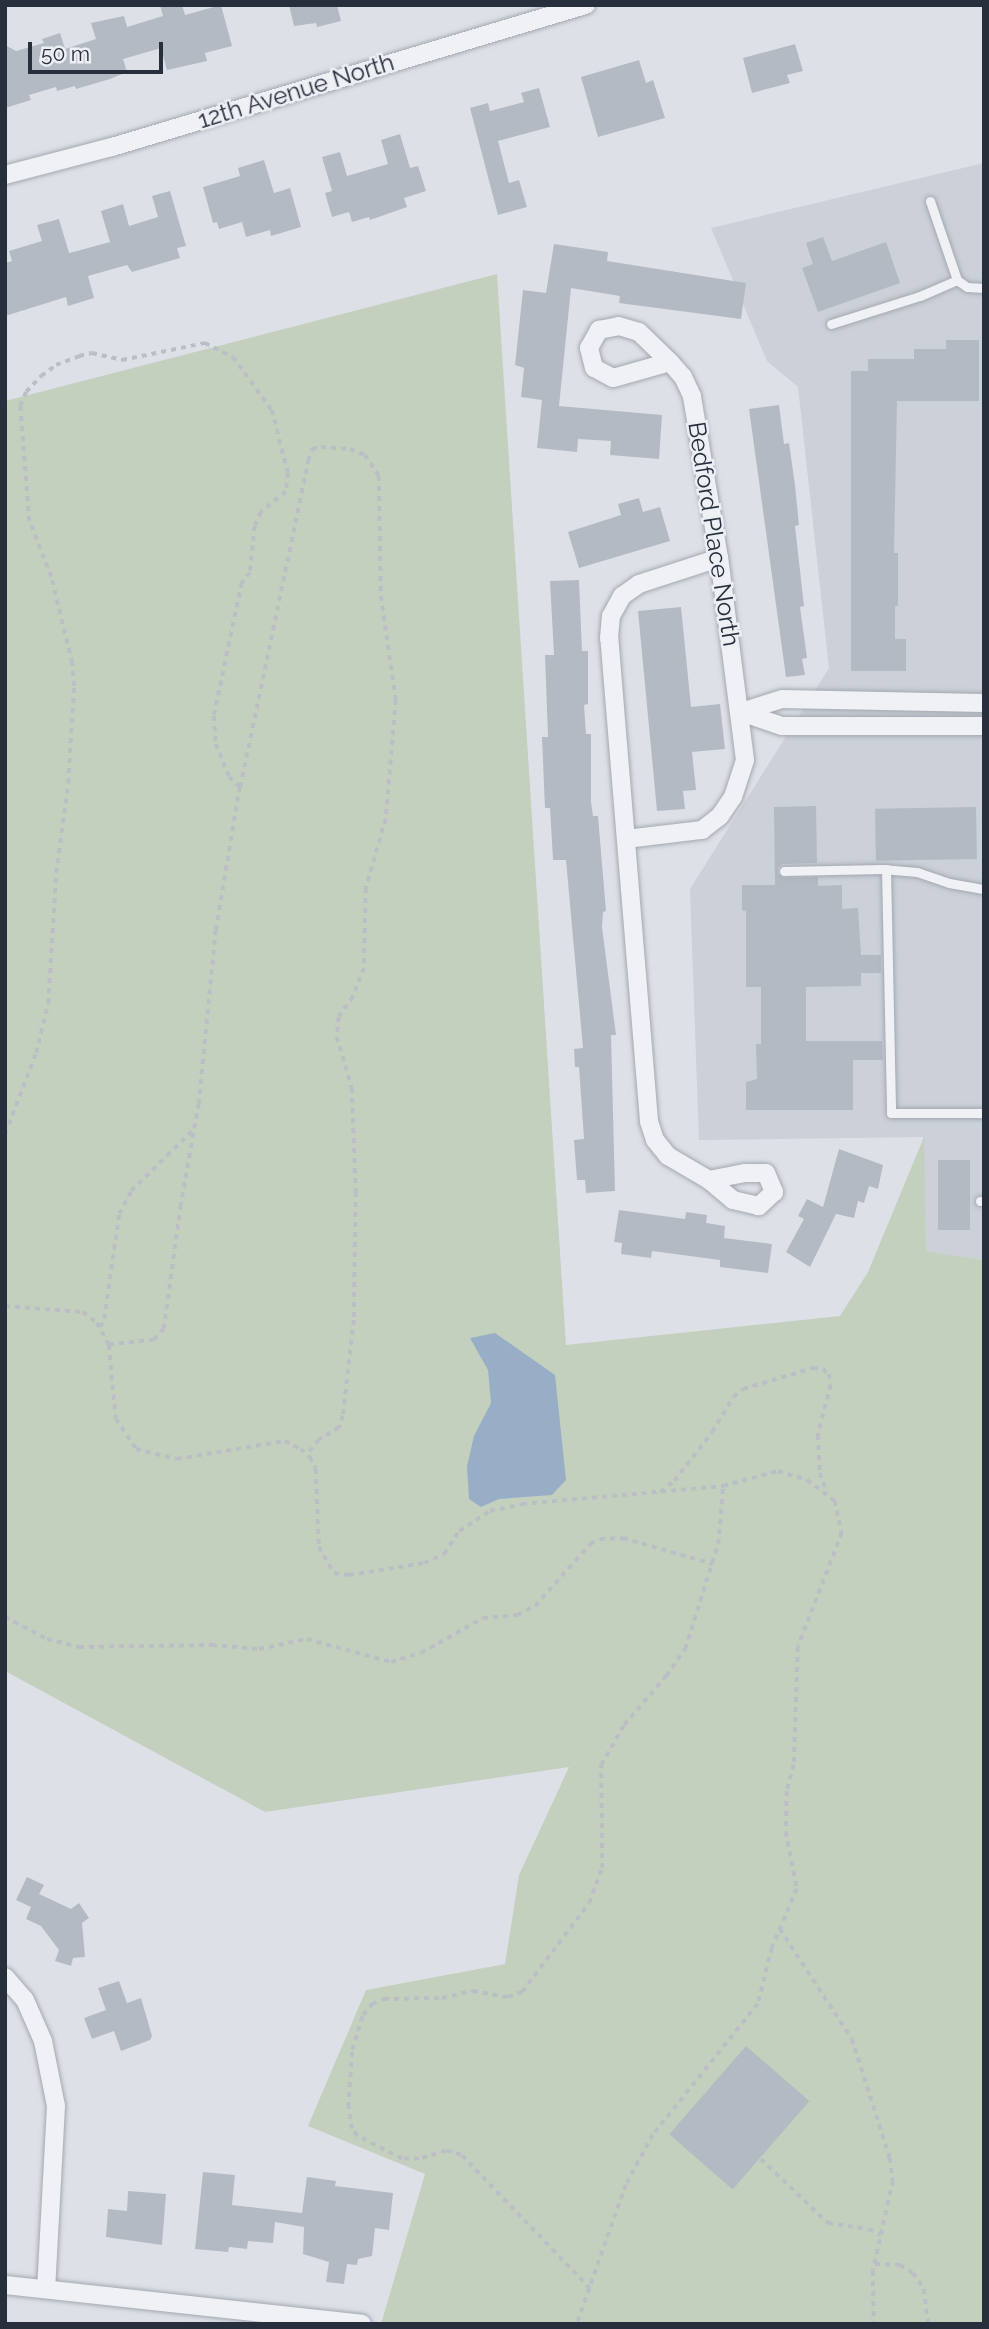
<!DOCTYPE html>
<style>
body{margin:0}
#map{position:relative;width:989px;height:2329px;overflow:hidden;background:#dde1e7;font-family:Raleway,sans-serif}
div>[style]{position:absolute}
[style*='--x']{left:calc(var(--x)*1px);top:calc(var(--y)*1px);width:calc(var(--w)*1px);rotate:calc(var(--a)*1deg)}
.built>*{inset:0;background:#cbd0d9}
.green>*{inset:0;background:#c3d0be}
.water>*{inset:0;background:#98aec7}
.building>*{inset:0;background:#b4bac3;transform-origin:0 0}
.path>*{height:3.5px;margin-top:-1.75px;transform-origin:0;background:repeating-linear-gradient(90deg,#bbbfc5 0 5px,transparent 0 10px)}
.roads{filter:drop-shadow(0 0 2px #a3a8b1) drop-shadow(0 0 2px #a3a8b1)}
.lane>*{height:9px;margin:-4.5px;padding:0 4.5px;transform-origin:4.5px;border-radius:4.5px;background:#eff1f5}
.street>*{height:18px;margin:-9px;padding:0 9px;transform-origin:9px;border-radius:9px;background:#eff1f5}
span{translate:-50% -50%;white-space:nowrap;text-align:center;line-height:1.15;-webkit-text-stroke:5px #eceff4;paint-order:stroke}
.street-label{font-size:24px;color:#272f3d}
.frame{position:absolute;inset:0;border:7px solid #272f3d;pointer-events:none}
.scale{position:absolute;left:28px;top:42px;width:135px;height:32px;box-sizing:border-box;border:4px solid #272f3d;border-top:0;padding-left:9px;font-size:21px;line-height:24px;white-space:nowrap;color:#272f3d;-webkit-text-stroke:5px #eceff4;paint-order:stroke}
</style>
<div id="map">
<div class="built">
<div style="clip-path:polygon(984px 163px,984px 1260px,926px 1251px,923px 1137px,699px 1140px,690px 889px,829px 668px,798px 387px,767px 361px,711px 228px)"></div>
</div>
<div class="green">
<div style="clip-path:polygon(497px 274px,566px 1345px,840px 1316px,868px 1272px,924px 1137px,926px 1251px,984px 1260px,984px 2324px,381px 2324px,425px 2174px,308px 2126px,366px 1990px,505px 1964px,519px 1875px,569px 1767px,265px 1812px,5px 1671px,5px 401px)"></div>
</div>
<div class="water">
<div style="clip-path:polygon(495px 1333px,555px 1375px,566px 1480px,552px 1495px,499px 1499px,481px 1507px,469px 1499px,467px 1466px,474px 1436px,491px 1403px,488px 1370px,470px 1338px)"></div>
</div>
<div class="building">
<div style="clip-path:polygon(160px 5px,182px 5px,185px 15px,221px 5px,232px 46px,205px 53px,207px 61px,167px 70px,161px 48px,123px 59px,127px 72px,110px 79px,76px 89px,75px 86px,57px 91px,56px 87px,29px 95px,31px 100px,5px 108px,5px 45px,16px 51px,44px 43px,42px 39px,60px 33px,65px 49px,96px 39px,91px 23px,124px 16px,127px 27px,163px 16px)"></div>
<div style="clip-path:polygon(289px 5px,337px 5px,341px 21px,317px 27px,316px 23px,294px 26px)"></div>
<div style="clip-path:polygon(795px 44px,803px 71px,787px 75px,790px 83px,752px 93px,743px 58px)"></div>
<div style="clip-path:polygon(639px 60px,646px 83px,653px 80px,665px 118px,598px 137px,581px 77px)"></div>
<div style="clip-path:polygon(539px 88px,550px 127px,498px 141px,509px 183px,519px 180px,527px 207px,498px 215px,470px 108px,488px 103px,490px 111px,524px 102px,521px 93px)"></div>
<div style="clip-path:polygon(400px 134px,410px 168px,418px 166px,426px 191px,404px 198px,407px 207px,370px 220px,369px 217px,352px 222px,349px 212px,332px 217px,325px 193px,332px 191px,322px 157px,340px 152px,347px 176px,388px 164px,381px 140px)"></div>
<div style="clip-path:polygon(264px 160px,274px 193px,290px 188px,301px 227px,271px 236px,270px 230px,246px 237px,242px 222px,219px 229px,217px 222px,213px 223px,203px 187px,240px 176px,238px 168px)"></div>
<div style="clip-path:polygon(170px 191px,186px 246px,177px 248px,180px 258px,132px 272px,127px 265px,88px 276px,94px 298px,68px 306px,66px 297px,5px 316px,5px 263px,12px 261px,9px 251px,42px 241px,37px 225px,59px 219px,69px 253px,77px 251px,110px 242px,101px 211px,123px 204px,129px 226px,158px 217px,152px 196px)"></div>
<div style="clip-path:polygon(823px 237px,832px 261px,886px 242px,900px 283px,818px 312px,802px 268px,813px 264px,806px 243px)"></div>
<div style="clip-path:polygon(554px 244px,608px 252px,607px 261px,746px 283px,741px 319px,619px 303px,620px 296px,571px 288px,559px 406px,662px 415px,659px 459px,610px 455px,611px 441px,578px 439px,577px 452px,537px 448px,542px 400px,521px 397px,524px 368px,515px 365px,523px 290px,546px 293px)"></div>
<div style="clip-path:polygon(946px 340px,979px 340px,979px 401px,897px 401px,894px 553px,898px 553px,898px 606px,895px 606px,895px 639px,906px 639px,906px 671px,851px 671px,851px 371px,868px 371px,868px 359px,914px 359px,914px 349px,946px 349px)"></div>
<div style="clip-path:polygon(779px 405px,784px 444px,789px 443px,795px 485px,799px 525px,795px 526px,804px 606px,800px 607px,807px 658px,802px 659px,805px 675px,786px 677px,749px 409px)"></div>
<div style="clip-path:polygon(639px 498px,643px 512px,660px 507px,670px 541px,579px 568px,568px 532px,621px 515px,618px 504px)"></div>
<div style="clip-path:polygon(579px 580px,582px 651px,588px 651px,588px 704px,584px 705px,586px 734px,591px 734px,591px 802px,593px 816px,598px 816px,606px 911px,603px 912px,602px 927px,616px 1035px,611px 1035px,615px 1191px,586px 1193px,585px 1180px,577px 1180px,574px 1140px,584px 1139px,579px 1067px,575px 1067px,574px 1049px,583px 1048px,566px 860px,553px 860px,550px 808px,545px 808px,542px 737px,548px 737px,545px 655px,554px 655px,550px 581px)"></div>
<div style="clip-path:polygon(681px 607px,691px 707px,720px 704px,725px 749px,692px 752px,696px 790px,683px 791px,685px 809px,657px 811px,638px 611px)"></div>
<div style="clip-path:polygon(816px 806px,817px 863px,783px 864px,778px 868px,778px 874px,784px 878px,818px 877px,818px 886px,842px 885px,842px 909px,858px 908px,861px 955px,881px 955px,881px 973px,861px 973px,861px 986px,806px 987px,806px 1041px,882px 1041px,883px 1060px,853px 1060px,853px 1110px,746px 1110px,746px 1082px,757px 1079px,756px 1044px,761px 1044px,761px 987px,746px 987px,746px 911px,742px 910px,742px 885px,775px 885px,774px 807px)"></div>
<div style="left:976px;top:807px;width:52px;height:101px;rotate:89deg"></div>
<div style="clip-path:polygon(839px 1149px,883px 1165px,878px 1189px,869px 1186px,864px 1203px,858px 1201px,854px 1218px,836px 1214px,810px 1267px,786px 1252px,804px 1219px,798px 1216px,807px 1199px,823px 1207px)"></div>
<div style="left:938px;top:1160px;width:32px;height:70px"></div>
<div style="clip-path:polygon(619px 1210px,685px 1219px,686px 1212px,707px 1215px,706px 1223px,725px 1226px,724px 1238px,772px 1244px,768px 1273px,720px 1267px,720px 1260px,652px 1251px,651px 1258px,621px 1254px,622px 1243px,614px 1242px)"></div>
<div style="clip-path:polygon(27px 1877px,44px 1885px,39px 1894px,71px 1909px,79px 1903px,89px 1918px,82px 1923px,85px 1957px,73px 1958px,71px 1966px,55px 1961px,59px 1950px,41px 1926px,26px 1919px,31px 1907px,16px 1900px)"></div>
<div style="clip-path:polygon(119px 1981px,127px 2003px,141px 1998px,152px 2036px,150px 2040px,121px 2051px,114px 2031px,92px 2039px,84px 2018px,106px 2010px,98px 1988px)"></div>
<div style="left:746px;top:2046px;width:84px;height:117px;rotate:41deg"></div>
<div style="clip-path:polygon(203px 2172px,235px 2175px,232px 2205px,302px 2213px,307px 2177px,336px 2181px,335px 2186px,393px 2193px,389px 2230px,375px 2228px,372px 2256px,358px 2259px,357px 2265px,347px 2264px,344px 2284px,326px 2282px,329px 2262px,303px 2254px,304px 2227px,275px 2222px,273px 2243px,248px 2241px,247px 2249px,229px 2247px,228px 2252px,195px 2249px)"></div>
<div style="clip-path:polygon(128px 2191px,166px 2194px,162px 2245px,106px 2237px,108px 2209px,127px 2211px)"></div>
</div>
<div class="path">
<div style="--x:240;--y:787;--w:333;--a:-78.2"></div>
<div style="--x:308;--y:461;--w:13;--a:-72"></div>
<div style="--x:312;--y:449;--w:9;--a:-13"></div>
<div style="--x:321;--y:447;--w:29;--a:4"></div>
<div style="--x:350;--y:449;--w:16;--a:22"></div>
<div style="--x:365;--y:455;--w:25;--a:56"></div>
<div style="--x:379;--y:476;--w:120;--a:89"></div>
<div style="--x:381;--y:596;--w:105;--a:81.8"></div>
<div style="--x:396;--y:700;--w:119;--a:94.8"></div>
<div style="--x:386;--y:819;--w:72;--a:106.2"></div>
<div style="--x:366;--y:888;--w:80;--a:91.4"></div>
<div style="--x:364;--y:968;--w:31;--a:111"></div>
<div style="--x:353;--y:997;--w:24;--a:125"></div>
<div style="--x:339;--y:1017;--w:20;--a:96"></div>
<div style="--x:337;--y:1037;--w:53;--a:73.6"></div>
<div style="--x:352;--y:1088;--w:104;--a:87.8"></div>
<div style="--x:356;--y:1192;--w:128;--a:90.9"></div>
<div style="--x:354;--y:1320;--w:97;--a:96.5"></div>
<div style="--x:343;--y:1416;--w:13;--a:108"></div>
<div style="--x:339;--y:1428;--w:23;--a:149"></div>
<div style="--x:319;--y:1440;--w:18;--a:128"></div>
<div style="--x:5;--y:1134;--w:87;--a:-69.1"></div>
<div style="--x:36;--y:1053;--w:51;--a:-76.5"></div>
<div style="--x:48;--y:1003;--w:130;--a:-86.5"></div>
<div style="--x:56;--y:873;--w:91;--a:-82.4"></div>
<div style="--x:68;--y:783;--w:97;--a:-86.5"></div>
<div style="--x:74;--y:686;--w:23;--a:-95"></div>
<div style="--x:72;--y:663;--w:89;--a:-103.7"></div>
<div style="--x:51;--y:577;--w:60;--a:-111.4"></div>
<div style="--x:29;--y:521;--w:115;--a:-94.5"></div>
<div style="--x:20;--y:406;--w:15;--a:-67"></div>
<div style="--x:26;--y:392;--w:22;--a:-47"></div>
<div style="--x:41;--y:376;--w:19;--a:-36"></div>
<div style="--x:56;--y:365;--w:25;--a:-21"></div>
<div style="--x:79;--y:356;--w:13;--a:-13"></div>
<div style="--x:92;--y:353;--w:31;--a:13"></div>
<div style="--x:122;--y:360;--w:85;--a:-11.6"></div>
<div style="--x:205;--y:343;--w:31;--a:27"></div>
<div style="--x:233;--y:357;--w:66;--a:53.7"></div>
<div style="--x:272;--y:410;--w:65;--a:75.7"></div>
<div style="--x:288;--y:473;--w:19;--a:96"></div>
<div style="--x:286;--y:492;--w:32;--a:141"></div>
<div style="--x:261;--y:512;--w:15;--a:113"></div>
<div style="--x:255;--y:526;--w:47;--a:96.1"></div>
<div style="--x:250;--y:573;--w:13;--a:129"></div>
<div style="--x:242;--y:583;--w:136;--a:101.9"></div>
<div style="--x:214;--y:716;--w:28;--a:86"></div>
<div style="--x:216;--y:744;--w:35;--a:68"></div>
<div style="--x:229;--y:777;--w:15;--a:42"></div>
<div style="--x:240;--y:787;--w:145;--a:99.5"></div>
<div style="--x:216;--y:930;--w:175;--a:95.6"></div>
<div style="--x:199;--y:1104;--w:103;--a:100.1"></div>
<div style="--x:181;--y:1205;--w:125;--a:97.8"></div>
<div style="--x:164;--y:1329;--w:15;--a:132"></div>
<div style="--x:154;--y:1340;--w:45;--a:173.7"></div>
<div style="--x:5;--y:1306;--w:78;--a:4.4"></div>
<div style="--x:83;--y:1312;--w:18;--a:38"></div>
<div style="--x:97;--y:1323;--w:25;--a:61"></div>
<div style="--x:109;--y:1345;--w:74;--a:84.6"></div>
<div style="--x:116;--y:1419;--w:36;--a:56"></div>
<div style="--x:136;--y:1449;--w:42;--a:13.7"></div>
<div style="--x:177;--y:1459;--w:109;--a:-9.5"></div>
<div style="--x:285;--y:1441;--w:18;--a:27"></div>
<div style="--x:301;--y:1449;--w:12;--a:42"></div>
<div style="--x:310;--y:1457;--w:13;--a:63"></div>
<div style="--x:316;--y:1469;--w:78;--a:87.8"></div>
<div style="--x:319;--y:1547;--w:30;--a:60"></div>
<div style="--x:334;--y:1573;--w:15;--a:8"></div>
<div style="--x:349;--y:1575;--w:76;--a:-9.1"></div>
<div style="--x:424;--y:1563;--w:22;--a:-24"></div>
<div style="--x:444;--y:1554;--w:27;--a:-57"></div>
<div style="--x:459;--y:1531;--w:37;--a:-33"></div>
<div style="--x:490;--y:1511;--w:33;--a:-12"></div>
<div style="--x:522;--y:1504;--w:202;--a:-5.1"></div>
<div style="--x:723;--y:1486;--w:57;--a:-15.3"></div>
<div style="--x:778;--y:1471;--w:30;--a:17"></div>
<div style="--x:807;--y:1480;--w:35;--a:37"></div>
<div style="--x:835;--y:1501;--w:33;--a:78"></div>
<div style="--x:842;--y:1533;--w:122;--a:111.1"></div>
<div style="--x:798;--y:1647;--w:118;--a:91.9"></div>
<div style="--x:794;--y:1765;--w:27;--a:105"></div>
<div style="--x:787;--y:1791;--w:41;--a:91.4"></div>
<div style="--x:786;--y:1832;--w:58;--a:79.1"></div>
<div style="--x:797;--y:1889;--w:64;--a:113"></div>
<div style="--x:772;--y:1948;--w:58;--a:104"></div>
<div style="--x:758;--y:2004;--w:168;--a:128.7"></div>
<div style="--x:653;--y:2135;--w:57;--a:118.4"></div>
<div style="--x:626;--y:2185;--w:147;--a:109.4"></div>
<div style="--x:100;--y:1327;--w:9;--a:-63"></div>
<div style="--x:104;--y:1319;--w:106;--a:-81.9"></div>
<div style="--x:119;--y:1214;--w:26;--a:-62"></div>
<div style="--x:131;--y:1191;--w:87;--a:-44.5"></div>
<div style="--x:660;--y:1492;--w:18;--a:-38"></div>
<div style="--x:674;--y:1481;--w:62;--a:-52.2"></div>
<div style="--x:712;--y:1432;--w:41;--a:-59"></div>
<div style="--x:733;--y:1397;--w:13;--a:-39"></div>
<div style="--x:743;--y:1389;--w:73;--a:-16.7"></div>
<div style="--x:813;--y:1368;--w:10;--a:6"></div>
<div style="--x:823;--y:1369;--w:8;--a:40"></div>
<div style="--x:829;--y:1374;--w:11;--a:80"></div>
<div style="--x:831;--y:1385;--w:52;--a:104.6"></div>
<div style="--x:818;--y:1435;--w:38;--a:87"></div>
<div style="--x:820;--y:1473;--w:21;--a:71"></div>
<div style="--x:5;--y:1617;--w:47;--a:27.6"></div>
<div style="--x:47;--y:1639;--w:33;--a:14"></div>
<div style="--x:79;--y:1647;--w:133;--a:-0.9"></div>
<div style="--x:212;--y:1645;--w:47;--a:4.9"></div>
<div style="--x:259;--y:1649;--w:49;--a:-11.8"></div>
<div style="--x:307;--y:1639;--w:87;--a:15.3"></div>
<div style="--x:391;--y:1662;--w:31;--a:-17"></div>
<div style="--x:421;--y:1653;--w:71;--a:-29.4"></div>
<div style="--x:483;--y:1618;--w:34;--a:-5"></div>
<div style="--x:517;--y:1615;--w:20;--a:-27"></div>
<div style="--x:535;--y:1606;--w:83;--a:-48.4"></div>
<div style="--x:590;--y:1544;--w:11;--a:-27"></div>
<div style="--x:600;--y:1539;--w:23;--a:-2"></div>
<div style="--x:623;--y:1538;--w:94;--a:16.1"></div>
<div style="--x:780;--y:1929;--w:131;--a:56.8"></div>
<div style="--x:852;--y:2039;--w:125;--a:72.3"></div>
<div style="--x:890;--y:2158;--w:23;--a:83"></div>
<div style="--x:893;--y:2181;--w:92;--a:102.5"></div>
<div style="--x:873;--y:2271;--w:53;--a:88.9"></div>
<div style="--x:761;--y:2159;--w:93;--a:43.7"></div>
<div style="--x:828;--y:2223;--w:41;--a:8.3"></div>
<div style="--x:869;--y:2229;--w:13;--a:27"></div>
<div style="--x:875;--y:2264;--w:25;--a:2"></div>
<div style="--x:900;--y:2265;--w:15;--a:32"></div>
<div style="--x:913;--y:2273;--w:19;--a:55"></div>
<div style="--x:924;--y:2289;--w:35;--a:83"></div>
<div style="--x:590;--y:2289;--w:186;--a:-133.9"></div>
<div style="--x:461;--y:2155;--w:16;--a:-165"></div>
<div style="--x:446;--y:2151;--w:28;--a:163"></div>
<div style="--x:419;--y:2159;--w:17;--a:180"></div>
<div style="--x:402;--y:2159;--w:51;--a:-152.9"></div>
<div style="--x:357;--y:2136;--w:9;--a:-126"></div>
<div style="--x:352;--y:2129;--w:22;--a:-100"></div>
<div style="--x:348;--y:2107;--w:57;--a:-86"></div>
<div style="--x:352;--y:2050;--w:37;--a:-73"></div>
<div style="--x:363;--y:2015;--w:14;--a:-51"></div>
<div style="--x:372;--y:2004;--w:13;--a:-23"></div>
<div style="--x:384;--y:1999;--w:58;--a:-1"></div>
<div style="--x:442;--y:1998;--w:32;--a:-13"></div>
<div style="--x:473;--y:1991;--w:36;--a:10"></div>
<div style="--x:508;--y:1997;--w:15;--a:-20"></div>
<div style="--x:522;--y:1992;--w:111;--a:-53"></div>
<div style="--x:589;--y:1903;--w:37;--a:-70"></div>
<div style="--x:602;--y:1868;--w:103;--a:-90.6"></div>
<div style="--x:601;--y:1765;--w:46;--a:-60.1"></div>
<div style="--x:624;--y:1725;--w:65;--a:-49.4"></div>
<div style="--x:666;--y:1676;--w:33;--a:-55"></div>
<div style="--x:685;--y:1649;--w:110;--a:-72.6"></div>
<div style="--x:718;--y:1544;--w:58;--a:-85.1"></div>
</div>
<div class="roads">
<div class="lane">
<div style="--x:930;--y:201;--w:83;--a:71.1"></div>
<div style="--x:957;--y:280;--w:12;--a:35"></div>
<div style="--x:967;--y:287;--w:17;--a:3"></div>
<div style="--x:831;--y:324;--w:93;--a:-17.5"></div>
<div style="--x:920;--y:296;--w:40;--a:-23.4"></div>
<div style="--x:886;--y:869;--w:244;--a:88.8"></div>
<div style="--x:891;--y:1113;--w:93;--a:0"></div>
<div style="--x:784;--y:871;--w:98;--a:-1.2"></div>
<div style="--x:882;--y:869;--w:35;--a:5"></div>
<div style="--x:917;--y:872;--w:34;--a:19"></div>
<div style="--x:949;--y:883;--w:36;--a:10"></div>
<div style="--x:980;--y:1201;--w:4;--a:0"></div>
</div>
<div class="street">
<div style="--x:5;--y:175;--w:111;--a:-14.7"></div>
<div style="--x:112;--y:147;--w:495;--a:-16.7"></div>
<div style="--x:619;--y:326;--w:21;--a:17"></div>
<div style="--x:639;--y:332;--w:43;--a:44.1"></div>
<div style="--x:670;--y:362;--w:59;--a:164.3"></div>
<div style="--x:613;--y:378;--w:21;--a:-152"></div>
<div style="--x:594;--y:368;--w:21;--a:-104"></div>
<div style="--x:589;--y:348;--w:21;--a:-61"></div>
<div style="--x:599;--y:330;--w:20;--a:-11"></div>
<div style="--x:741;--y:712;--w:43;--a:18.9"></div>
<div style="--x:782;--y:726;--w:202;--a:0"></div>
<div style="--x:741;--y:712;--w:43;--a:-17.6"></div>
<div style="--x:782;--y:699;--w:202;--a:1.1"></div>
<div style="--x:626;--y:839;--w:77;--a:-6.8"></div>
<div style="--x:702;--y:830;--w:23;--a:-38"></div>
<div style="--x:720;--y:816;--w:23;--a:-56"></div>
<div style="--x:733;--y:797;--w:39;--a:-72"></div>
<div style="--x:745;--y:760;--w:204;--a:-97.3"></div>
<div style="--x:719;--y:558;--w:164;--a:-99.5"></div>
<div style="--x:692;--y:396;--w:21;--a:-115"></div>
<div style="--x:683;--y:377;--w:20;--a:-131"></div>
<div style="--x:745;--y:1173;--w:21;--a:0"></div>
<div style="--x:766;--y:1173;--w:21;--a:67"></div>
<div style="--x:774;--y:1192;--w:21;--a:137"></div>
<div style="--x:759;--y:1206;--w:27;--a:-167"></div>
<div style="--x:733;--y:1200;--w:31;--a:-140"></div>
<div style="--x:709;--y:1180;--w:37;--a:-11"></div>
<div style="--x:709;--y:1180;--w:48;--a:-149.7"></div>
<div style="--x:668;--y:1156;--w:21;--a:-129"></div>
<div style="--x:655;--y:1140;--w:20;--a:-108"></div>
<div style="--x:649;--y:1121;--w:485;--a:-94.7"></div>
<div style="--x:609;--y:638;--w:22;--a:-85"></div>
<div style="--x:611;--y:616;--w:23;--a:-61"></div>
<div style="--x:622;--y:596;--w:21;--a:-35"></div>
<div style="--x:639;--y:584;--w:84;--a:-18"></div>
<div style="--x:5;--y:1977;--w:30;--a:49"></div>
<div style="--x:25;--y:2000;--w:45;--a:66.3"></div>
<div style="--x:43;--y:2041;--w:66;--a:78.7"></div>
<div style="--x:56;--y:2106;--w:182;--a:93.1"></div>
<div style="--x:5;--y:2285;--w:359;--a:6.2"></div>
</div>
</div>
<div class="street-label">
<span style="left:296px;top:91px;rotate:-17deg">12th Avenue North</span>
<span style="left:714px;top:534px;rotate:81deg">Bedford Place North</span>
</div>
<div class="frame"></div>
<div class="scale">50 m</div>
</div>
